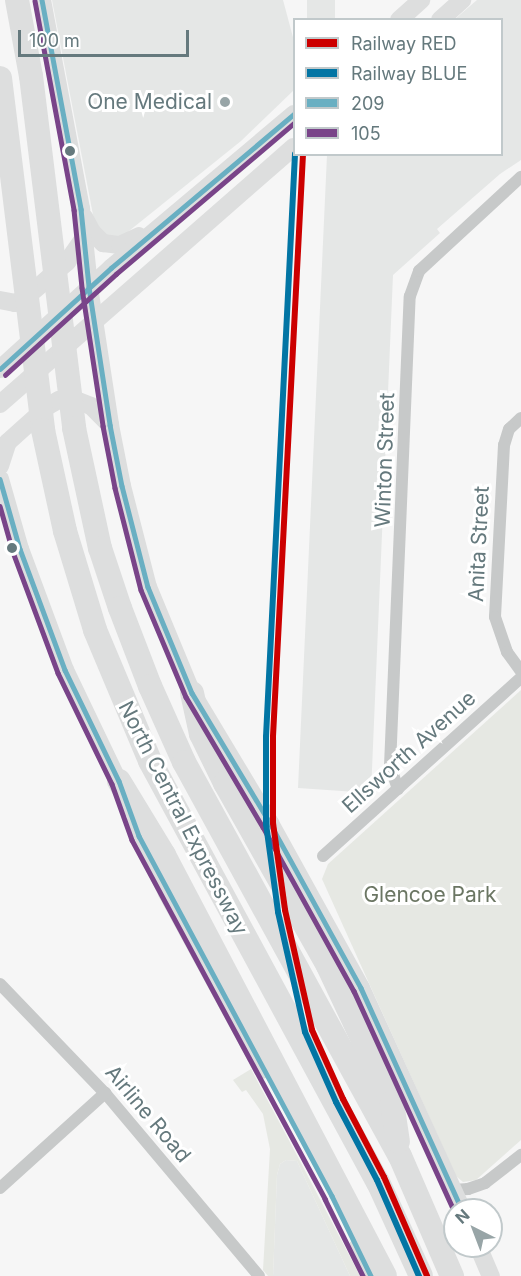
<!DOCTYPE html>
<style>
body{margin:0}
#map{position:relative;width:521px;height:1276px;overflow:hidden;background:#f6f6f6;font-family:Inter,sans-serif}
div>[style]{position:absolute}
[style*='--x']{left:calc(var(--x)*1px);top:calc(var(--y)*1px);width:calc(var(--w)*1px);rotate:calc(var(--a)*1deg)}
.built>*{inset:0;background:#e5e7e6;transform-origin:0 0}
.green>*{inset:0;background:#e6e8e3}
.street>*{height:12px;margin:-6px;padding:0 6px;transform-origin:6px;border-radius:6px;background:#c7c9c9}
.secondary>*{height:18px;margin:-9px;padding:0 9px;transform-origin:9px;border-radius:9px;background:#dddede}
.highway>*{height:24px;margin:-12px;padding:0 12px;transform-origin:12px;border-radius:12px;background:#dddede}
.bus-1>*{height:4.5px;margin:-2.25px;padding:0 2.25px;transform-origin:2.25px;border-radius:2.25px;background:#69afc2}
.bus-2>*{height:4.5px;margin:-2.25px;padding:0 2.25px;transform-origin:2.25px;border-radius:2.25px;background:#794489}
.rail-1>*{height:6px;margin:-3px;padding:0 3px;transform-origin:3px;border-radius:3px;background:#c00}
.rail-2>*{height:6px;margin:-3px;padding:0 3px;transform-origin:3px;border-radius:3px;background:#0275a4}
.dots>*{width:16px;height:16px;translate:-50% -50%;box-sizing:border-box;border:3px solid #fff;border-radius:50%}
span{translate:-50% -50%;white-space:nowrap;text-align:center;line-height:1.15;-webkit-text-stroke:6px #fff;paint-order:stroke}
.poi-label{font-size:21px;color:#65797d}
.right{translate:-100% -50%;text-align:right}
.street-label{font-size:21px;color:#65797d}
.park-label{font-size:21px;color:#6b7663}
.legend{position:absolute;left:293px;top:18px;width:210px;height:138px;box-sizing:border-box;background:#fff;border:2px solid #c1c9cb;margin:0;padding:8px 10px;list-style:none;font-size:18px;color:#65797d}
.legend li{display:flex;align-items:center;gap:12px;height:30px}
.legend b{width:30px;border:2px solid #c1c9cb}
.north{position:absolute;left:443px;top:1198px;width:60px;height:60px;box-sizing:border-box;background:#fff;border:2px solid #c1c9cb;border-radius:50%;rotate:318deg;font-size:16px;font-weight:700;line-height:24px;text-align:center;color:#65797d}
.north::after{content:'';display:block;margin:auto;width:21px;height:27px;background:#98a5a7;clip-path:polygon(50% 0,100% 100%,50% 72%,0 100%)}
.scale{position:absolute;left:18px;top:30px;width:171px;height:27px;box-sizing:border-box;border:3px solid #65797d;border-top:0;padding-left:8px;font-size:18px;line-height:21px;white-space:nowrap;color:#65797d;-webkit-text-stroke:4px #fff;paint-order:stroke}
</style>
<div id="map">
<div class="built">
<div style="clip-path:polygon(52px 0,283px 0,294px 41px,294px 90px,241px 141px,124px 235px,118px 237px,105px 235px,94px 220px)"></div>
<div style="left:307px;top:0;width:28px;height:19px"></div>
<div style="clip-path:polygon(477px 0,521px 0,521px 160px,500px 174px,437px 229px,440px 233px,393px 275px,371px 793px,298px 788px,327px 155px,502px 154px,502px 20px,455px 19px)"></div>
<div style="clip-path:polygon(286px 1160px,297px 1161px,350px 1276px,273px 1276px,277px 1175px,280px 1164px)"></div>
</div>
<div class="green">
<div style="clip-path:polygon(521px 690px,521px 1140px,476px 1180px,463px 1182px,456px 1176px,322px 879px,328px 864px)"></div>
<div style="clip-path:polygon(251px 1069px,300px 1161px,360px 1276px,350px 1276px,297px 1161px,286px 1160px,280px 1164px,277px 1175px,273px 1276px,268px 1276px,263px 1270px,270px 1149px,263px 1114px,246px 1090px,242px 1092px,233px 1080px)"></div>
</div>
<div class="street">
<div style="--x:521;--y:418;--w:16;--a:137"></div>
<div style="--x:509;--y:429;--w:17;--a:107"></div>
<div style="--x:504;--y:445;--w:172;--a:93"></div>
<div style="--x:495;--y:617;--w:37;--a:71"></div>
<div style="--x:507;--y:652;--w:24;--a:54"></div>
<div style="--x:398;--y:789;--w:24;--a:-109"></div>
<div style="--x:390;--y:766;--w:470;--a:-87.6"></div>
<div style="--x:410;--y:296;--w:27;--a:-70"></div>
<div style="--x:419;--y:271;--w:139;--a:-42.7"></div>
<div style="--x:323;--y:856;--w:266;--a:-42"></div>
<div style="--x:0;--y:984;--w:151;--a:46.1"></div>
<div style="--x:105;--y:1093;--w:239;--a:49.9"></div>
<div style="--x:0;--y:1188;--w:142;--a:-42.1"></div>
<div style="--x:454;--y:1190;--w:14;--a:-4"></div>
<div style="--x:468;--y:1189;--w:18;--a:-19"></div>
<div style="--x:485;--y:1183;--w:46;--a:-37.9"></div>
</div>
<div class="secondary">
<div style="--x:42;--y:0;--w:213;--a:79.4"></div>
<div style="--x:81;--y:209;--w:78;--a:84.1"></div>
<div style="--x:89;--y:287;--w:140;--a:81.3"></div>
<div style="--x:110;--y:425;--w:62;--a:78.9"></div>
<div style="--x:122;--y:486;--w:104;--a:75.6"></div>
<div style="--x:148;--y:587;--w:115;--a:67.5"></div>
<div style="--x:192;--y:693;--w:152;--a:59"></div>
<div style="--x:270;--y:823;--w:188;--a:61.1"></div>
<div style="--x:361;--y:988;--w:244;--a:65.5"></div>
<div style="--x:399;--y:20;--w:30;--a:-42"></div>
<div style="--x:440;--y:20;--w:30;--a:-42"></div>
<div style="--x:84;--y:217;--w:17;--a:62"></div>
<div style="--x:92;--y:232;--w:16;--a:45"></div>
<div style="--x:103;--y:243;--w:17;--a:7"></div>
<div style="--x:120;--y:245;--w:21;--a:-25"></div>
<div style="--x:0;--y:300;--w:15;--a:11"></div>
<div style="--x:15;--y:303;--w:10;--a:-24"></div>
<div style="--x:24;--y:299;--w:57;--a:-40.7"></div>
<div style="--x:67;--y:262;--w:28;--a:-55"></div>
<div style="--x:0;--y:369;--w:150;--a:-42.3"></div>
<div style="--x:111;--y:268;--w:239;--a:-40.1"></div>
<div style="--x:0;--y:404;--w:390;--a:-41.2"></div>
<div style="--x:0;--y:466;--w:25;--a:-72"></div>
<div style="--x:8;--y:442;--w:54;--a:-42"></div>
<div style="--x:48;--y:406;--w:13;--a:-29"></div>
<div style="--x:59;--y:400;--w:14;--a:-4"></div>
<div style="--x:73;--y:399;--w:19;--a:21"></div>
<div style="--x:91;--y:406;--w:27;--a:45"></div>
<div style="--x:0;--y:479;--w:73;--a:74.1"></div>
<div style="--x:20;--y:549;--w:129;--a:69.6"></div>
<div style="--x:65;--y:670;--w:134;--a:64.4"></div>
<div style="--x:135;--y:823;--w:77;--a:65.4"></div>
<div style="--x:167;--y:893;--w:201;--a:61.5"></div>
<div style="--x:478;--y:1246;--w:33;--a:67"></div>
<div style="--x:357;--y:1248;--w:31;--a:63"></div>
</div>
<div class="highway">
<div style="--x:17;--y:0;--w:77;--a:79.6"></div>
<div style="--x:31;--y:76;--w:355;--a:83"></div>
<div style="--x:74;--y:428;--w:123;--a:77.8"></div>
<div style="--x:100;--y:548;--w:63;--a:71.6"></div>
<div style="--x:120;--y:608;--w:84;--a:69"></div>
<div style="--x:150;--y:686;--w:83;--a:65.9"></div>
<div style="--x:184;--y:762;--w:449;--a:61.3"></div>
<div style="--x:400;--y:1156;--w:131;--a:66.6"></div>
<div style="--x:0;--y:78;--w:355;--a:83"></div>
<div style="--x:43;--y:430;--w:103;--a:77.7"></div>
<div style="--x:65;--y:531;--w:103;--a:73.1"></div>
<div style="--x:95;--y:630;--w:142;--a:67.2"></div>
<div style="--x:150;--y:761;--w:479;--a:61.6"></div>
<div style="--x:378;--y:1182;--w:103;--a:65.4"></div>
<div style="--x:192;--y:693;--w:42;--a:77.6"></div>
<div style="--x:201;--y:734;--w:55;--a:63.9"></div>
<div style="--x:225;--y:783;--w:210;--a:60.6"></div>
<div style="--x:328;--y:966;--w:150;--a:64.8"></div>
<div style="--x:392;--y:1102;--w:40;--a:81.5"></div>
<div style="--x:119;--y:781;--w:87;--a:58.7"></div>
<div style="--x:164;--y:855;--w:475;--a:62.3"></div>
</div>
<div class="bus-1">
<div style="--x:42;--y:0;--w:213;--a:79.4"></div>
<div style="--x:81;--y:209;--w:78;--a:84.1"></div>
<div style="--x:89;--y:287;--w:140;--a:81.3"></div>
<div style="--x:110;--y:425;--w:62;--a:78.9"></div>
<div style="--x:122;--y:486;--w:104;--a:75.6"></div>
<div style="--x:148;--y:587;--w:115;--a:67.5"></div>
<div style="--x:192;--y:693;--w:152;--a:59"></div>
<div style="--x:270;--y:823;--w:188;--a:61.1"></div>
<div style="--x:361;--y:988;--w:244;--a:65.5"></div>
<div style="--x:0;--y:369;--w:150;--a:-42.3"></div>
<div style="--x:111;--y:268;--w:239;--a:-40.1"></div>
<div style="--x:0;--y:479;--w:73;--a:74.1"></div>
<div style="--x:20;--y:549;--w:129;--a:69.6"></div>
<div style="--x:65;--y:670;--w:123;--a:64.1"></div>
<div style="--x:119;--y:781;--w:59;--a:70"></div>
<div style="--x:139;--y:836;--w:408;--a:61.8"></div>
<div style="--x:332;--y:1196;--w:89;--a:64"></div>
</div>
<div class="bus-2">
<div style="--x:35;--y:1;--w:213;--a:79.4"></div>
<div style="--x:74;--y:210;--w:78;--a:84.1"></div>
<div style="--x:82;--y:288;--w:140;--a:81.3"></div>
<div style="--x:103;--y:426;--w:63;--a:79"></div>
<div style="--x:115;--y:488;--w:105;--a:75.7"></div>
<div style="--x:141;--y:590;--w:116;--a:67.2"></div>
<div style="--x:186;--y:697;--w:151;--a:59.4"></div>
<div style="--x:263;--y:827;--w:188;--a:61"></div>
<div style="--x:354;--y:991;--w:244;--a:65.5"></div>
<div style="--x:5;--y:375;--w:150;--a:-42.3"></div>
<div style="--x:116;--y:274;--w:233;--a:-40.3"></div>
<div style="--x:0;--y:506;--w:48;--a:74.2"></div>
<div style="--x:13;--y:552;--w:129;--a:69.6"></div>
<div style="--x:58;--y:673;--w:123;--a:64.1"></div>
<div style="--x:112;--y:784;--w:59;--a:70.3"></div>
<div style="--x:132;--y:840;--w:408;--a:61.7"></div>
<div style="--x:325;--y:1199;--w:86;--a:63.7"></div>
</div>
<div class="rail-1">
<div style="--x:303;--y:154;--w:584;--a:92.95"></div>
<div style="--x:273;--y:737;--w:86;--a:90"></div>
<div style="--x:273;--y:823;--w:88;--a:82.1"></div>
<div style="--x:285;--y:910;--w:123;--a:77.3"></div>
<div style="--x:312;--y:1030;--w:76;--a:65.8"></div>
<div style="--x:343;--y:1099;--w:88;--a:62.3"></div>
<div style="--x:384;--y:1177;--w:108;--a:66.5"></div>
</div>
<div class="rail-2">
<div style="--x:295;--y:154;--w:584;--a:92.85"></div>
<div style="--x:266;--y:737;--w:87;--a:90"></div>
<div style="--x:266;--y:824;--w:89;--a:82.2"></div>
<div style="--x:278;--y:912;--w:123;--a:77.3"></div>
<div style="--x:305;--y:1032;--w:77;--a:66.1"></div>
<div style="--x:336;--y:1102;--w:88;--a:62.3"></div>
<div style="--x:377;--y:1180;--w:105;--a:66.4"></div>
</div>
<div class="dots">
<div style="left:225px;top:102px;background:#98a5a7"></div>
<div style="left:70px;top:151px;background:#65797d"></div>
<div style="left:12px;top:548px;background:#65797d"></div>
</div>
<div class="poi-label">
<span class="right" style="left:212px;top:102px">One Medical</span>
</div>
<div class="street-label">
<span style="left:385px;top:460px;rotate:-88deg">Winton Street</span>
<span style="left:479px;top:544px;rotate:-87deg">Anita Street</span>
<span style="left:409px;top:752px;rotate:-42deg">Ellsworth Avenue</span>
<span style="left:183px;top:818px;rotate:63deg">North Central Expressway</span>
<span style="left:148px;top:1114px;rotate:50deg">Airline Road</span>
</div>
<div class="park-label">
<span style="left:430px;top:895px">Glencoe Park</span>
</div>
<ul class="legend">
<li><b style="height:8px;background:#c00"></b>Railway RED</li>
<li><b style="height:8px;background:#0275a4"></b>Railway BLUE</li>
<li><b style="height:8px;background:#69afc2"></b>209</li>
<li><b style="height:8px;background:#794489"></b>105</li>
</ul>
<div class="north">N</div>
<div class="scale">100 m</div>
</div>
